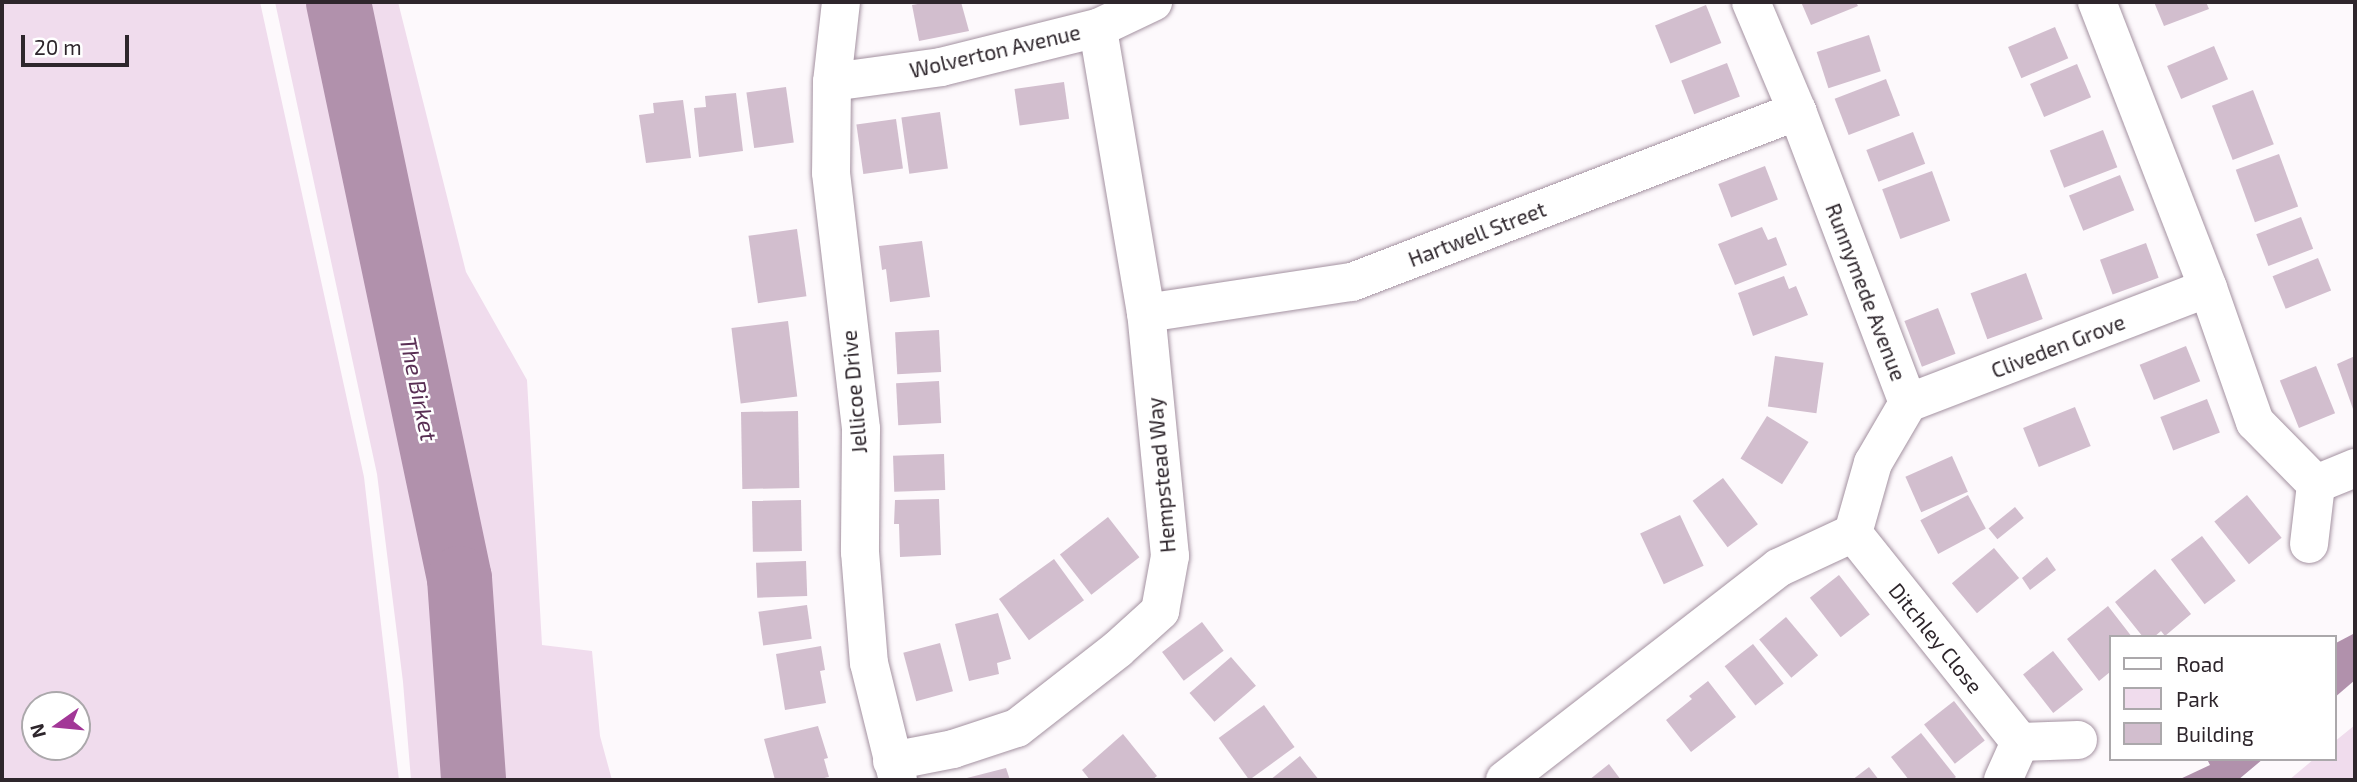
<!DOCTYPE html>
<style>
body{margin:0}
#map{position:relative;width:2357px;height:782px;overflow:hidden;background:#fdf9fc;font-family:"Exo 2",sans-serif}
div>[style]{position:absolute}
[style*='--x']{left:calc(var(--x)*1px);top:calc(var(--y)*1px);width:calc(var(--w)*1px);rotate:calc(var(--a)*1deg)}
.green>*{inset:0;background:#f0dced}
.water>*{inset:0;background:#b191ac}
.river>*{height:65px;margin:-32.5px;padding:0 32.5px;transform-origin:32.5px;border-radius:32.5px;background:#b191ac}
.building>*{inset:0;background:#d2bece;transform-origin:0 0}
.roads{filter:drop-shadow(0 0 2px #a492a1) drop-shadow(0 0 2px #a492a1)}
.minor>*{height:38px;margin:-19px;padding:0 19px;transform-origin:19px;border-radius:19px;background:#fff}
span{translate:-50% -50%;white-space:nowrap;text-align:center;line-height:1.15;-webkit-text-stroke:5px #fff;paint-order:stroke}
.street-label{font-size:21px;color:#2e262c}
.water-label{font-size:23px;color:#592f54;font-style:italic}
.frame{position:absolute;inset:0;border:4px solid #2e262c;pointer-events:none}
.legend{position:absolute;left:2109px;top:635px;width:228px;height:126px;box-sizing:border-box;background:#fff;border:2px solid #aba8ab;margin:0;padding:9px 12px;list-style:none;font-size:21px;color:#2e262c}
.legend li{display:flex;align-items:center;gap:14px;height:35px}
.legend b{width:35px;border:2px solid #aba8ab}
.north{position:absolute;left:21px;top:691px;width:70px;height:70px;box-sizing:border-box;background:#fff;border:2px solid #aba8ab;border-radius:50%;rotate:255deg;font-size:19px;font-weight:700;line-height:28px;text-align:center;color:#2e262c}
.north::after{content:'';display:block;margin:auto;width:24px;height:32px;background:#a23797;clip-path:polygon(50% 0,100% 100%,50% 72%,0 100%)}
.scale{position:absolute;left:21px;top:35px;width:108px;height:32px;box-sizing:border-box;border:4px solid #2e262c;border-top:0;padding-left:9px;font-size:21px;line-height:24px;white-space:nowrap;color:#2e262c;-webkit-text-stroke:5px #fff;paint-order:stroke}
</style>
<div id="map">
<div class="green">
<div style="clip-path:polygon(evenodd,2px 2px,260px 2px,364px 477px,399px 780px,2px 780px,2px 2px,35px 705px,77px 705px,77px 747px,35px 747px,35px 705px)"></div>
<div style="clip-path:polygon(275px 2px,398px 2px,466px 272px,527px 380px,542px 645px,592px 651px,600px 736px,612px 780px,411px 780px,403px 682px,377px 474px)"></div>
<div style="clip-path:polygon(2355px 725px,2355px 778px,2289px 780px,2314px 759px,2334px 759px,2334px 742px)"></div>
</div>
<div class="water">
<div style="clip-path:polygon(2355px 633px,2355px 680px,2334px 698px,2334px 644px)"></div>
<div style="clip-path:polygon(2207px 759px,2263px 759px,2238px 780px,2178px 780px,2210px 765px)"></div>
</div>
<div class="river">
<div style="--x:338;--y:2;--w:589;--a:78.14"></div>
<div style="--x:459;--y:578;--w:202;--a:86"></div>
</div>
<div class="building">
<div style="clip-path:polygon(929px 2px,961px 2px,969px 31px,919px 41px,912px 5px)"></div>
<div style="clip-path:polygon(1801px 2px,1856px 2px,1858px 6px,1811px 25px)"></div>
<div style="clip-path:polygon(2154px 2px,2206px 2px,2209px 9px,2164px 26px)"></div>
<div style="left:1706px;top:5px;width:41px;height:55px;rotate:68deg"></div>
<div style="left:2055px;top:27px;width:34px;height:51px;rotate:67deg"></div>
<div style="left:1869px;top:35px;width:38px;height:55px;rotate:72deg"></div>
<div style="left:2214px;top:46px;width:36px;height:51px;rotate:67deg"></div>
<div style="left:1727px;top:63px;width:36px;height:49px;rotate:69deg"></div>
<div style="left:2077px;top:64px;width:36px;height:51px;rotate:67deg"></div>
<div style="left:1886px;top:79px;width:39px;height:55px;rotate:69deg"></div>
<div style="left:1064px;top:82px;width:37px;height:50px;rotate:82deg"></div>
<div style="left:786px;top:87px;width:56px;height:40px;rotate:82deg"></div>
<div style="left:2253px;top:90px;width:58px;height:44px;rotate:69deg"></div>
<div style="clip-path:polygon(736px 93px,743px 151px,699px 157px,694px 108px,706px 107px,705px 96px)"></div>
<div style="clip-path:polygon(683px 100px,691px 158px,646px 163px,639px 115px,654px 113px,653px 103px)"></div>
<div style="left:940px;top:112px;width:57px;height:39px;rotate:82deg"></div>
<div style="left:896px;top:119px;width:50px;height:40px;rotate:82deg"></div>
<div style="left:2103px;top:130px;width:40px;height:57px;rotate:69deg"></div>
<div style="left:1913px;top:132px;width:34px;height:50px;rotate:69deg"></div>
<div style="left:2279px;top:154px;width:56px;height:46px;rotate:70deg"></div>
<div style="left:1765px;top:166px;width:36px;height:50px;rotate:69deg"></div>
<div style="left:1932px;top:171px;width:53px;height:53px;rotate:70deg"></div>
<div style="left:2120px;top:175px;width:38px;height:55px;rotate:68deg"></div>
<div style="left:2301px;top:217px;width:34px;height:48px;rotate:69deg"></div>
<div style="clip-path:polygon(1762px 227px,1768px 240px,1776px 237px,1787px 265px,1735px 285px,1718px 244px)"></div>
<div style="left:797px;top:229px;width:68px;height:49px;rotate:82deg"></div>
<div style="clip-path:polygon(922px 241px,930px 297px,890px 302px,886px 269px,882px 270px,879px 246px)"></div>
<div style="left:2146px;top:243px;width:37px;height:49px;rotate:70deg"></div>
<div style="left:2318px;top:258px;width:35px;height:49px;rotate:68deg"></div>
<div style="left:2026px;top:273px;width:49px;height:59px;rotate:70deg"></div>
<div style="clip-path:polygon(1784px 276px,1789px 289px,1796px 286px,1808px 315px,1753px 336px,1738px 293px)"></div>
<div style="left:1938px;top:308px;width:49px;height:36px;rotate:69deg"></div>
<div style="left:788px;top:321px;width:76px;height:57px;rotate:83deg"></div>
<div style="left:939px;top:330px;width:42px;height:44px;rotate:87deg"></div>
<div style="left:2186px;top:346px;width:38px;height:50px;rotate:68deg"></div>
<div style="left:1775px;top:356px;width:49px;height:51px;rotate:8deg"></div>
<div style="clip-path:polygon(2355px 356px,2355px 408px,2353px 409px,2337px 364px)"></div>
<div style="left:2316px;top:366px;width:51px;height:39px;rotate:68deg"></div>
<div style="left:939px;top:381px;width:42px;height:43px;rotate:87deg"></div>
<div style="left:2207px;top:399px;width:36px;height:50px;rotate:69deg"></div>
<div style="left:2075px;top:407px;width:42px;height:56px;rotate:68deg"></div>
<div style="left:798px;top:411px;width:77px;height:57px;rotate:89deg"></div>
<div style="left:1767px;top:416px;width:49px;height:50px;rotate:32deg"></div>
<div style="left:944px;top:454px;width:36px;height:51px;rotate:88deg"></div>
<div style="left:1952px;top:456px;width:39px;height:51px;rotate:66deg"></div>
<div style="left:1723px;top:478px;width:58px;height:38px;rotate:53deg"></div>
<div style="left:1968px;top:495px;width:38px;height:54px;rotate:62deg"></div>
<div style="left:2247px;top:495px;width:55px;height:42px;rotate:51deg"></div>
<div style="clip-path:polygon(939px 499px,941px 555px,900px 557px,899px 524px,894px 524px,895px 500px)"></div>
<div style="left:801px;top:500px;width:51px;height:49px;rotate:89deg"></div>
<div style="left:2015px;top:507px;width:14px;height:34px;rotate:51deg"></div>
<div style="left:1680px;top:515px;width:56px;height:44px;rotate:65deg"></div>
<div style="left:1108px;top:517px;width:51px;height:61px;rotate:52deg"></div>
<div style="left:2202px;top:536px;width:56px;height:39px;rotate:53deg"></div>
<div style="left:1994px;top:548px;width:39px;height:55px;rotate:50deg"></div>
<div style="clip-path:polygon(2047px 557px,2056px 570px,2030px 590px,2022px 578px)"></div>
<div style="left:1054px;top:559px;width:51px;height:68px;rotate:54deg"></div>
<div style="left:806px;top:561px;width:35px;height:50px;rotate:88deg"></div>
<div style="clip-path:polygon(2155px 569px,2191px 614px,2165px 636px,2161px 631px,2154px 637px,2143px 637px,2115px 602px)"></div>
<div style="left:1839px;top:575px;width:50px;height:37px;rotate:52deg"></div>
<div style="left:807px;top:605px;width:34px;height:49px;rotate:82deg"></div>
<div style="clip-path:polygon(2108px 606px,2132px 637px,2110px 637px,2110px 672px,2099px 681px,2067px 639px)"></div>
<div style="clip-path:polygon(998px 613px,1011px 659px,997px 663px,999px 674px,969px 681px,955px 624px)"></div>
<div style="left:1786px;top:617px;width:50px;height:35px;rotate:50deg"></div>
<div style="left:1202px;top:622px;width:36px;height:50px;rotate:53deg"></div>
<div style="left:940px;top:643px;width:50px;height:38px;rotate:75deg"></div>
<div style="left:1753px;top:644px;width:50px;height:36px;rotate:52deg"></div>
<div style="clip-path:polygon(821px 646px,825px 670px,820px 671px,826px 703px,785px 710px,776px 654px)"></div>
<div style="left:2053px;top:651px;width:49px;height:38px;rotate:52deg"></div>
<div style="left:1231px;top:657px;width:38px;height:55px;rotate:49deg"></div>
<div style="clip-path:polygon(1708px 681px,1736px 717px,1691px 752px,1666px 720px,1692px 699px,1689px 696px)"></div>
<div style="left:1954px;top:701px;width:50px;height:38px;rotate:52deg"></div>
<div style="left:1264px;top:705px;width:52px;height:56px;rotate:54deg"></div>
<div style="clip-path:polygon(818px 726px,828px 758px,824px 759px,829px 777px,815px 780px,775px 780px,764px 739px)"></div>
<div style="clip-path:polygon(1921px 733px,1956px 777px,1952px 780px,1909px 780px,1891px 757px)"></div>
<div style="clip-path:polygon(1123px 734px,1157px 776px,1152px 780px,1090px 780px,1082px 770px)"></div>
<div style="clip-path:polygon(1300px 756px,1319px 780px,1270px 780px)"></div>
<div style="clip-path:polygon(1609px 764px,1621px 780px,1589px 780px)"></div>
<div style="clip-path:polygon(1869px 767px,1879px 780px,1852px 780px)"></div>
<div style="clip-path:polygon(1006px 768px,1010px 780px,963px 780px,963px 779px)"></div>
</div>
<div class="roads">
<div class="minor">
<div style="--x:841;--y:2;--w:81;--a:96.4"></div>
<div style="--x:832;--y:82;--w:91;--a:90.6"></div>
<div style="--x:831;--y:173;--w:258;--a:83.3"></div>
<div style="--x:861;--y:429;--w:123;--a:90.5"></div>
<div style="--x:860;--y:552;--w:111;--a:85.4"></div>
<div style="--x:869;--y:663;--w:121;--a:76.1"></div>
<div style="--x:832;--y:82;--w:110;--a:-7.8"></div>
<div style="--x:941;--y:67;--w:162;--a:-14"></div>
<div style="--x:1098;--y:28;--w:61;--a:-25.3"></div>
<div style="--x:2208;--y:288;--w:142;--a:70.7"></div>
<div style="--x:2255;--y:422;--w:87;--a:45.5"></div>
<div style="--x:2316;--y:484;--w:42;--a:-22.3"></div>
<div style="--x:1146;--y:313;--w:208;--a:-8.6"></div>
<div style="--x:1352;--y:282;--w:477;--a:-21"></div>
<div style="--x:1908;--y:403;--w:321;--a:-21"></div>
<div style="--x:2208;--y:288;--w:307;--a:-111.2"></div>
<div style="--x:1853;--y:533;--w:268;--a:51.4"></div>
<div style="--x:2309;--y:544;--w:60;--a:-83.3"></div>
<div style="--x:2020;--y:742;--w:58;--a:-2"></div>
<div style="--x:892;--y:761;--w:62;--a:-11.1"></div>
<div style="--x:953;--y:749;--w:67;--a:-18.2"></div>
<div style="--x:1017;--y:728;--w:128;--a:-38"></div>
<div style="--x:1118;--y:649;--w:57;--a:-42.1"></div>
<div style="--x:1160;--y:611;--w:56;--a:-79.7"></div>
<div style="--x:1170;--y:556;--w:244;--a:-95.6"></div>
<div style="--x:1146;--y:313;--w:289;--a:-99.6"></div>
<div style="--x:1505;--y:780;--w:346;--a:-37.8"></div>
<div style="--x:1778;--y:568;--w:83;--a:-25"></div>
<div style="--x:1853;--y:533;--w:73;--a:-74.1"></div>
<div style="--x:1873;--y:463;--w:69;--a:-59.7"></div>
<div style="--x:1908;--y:403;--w:312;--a:-110.8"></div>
<div style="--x:1797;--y:111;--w:118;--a:-112.9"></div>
<div style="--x:2003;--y:780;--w:42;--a:-65.9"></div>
</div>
</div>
<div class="street-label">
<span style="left:995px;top:51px;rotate:-13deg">Wolverton Avenue</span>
<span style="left:1477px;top:234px;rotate:-21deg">Hartwell Street</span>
<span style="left:1866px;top:292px;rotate:69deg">Runnymede Avenue</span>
<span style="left:2058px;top:346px;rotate:-21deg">Cliveden Grove</span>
<span style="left:854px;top:392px;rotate:-95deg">Jellicoe Drive</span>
<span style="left:1161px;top:475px;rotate:-95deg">Hempstead Way</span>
<span style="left:1936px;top:638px;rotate:51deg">Ditchley Close</span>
</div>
<div class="water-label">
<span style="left:419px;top:389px;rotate:78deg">The Birket</span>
</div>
<div class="frame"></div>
<ul class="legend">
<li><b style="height:9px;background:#fff"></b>Road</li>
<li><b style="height:19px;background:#f0dced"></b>Park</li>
<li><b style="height:19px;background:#d2bece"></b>Building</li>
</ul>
<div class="north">N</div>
<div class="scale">20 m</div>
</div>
